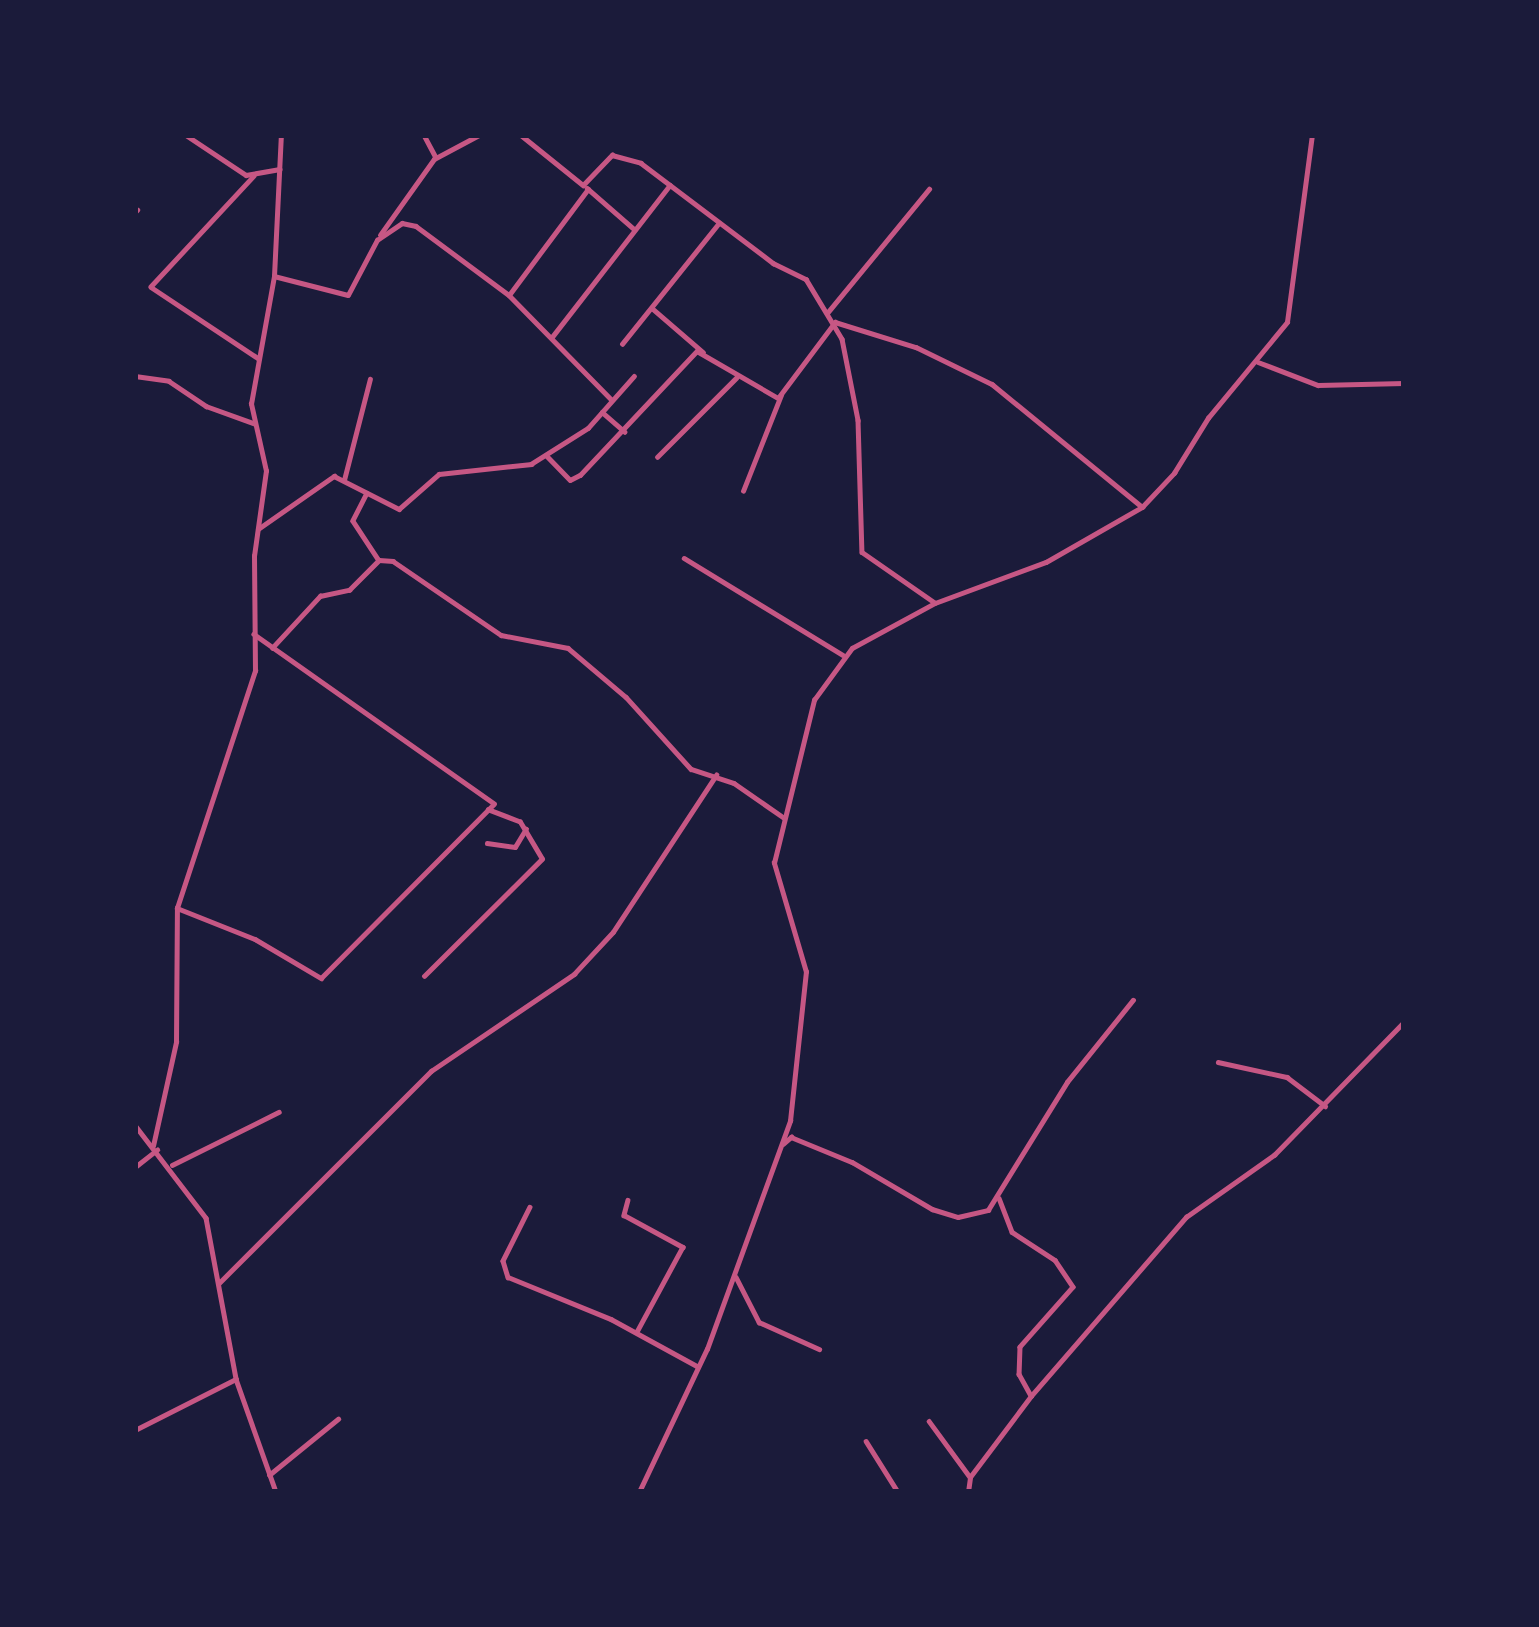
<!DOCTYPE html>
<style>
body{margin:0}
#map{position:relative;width:1539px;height:1627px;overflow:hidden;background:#1b1b3a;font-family:Quicksand,sans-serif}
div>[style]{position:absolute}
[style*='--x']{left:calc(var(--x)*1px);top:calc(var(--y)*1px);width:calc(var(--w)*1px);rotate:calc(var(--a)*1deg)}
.minor>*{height:4.5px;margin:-2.25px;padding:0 2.25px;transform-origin:2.25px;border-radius:2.25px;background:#c65784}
span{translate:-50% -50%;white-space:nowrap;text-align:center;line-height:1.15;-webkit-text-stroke:12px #1b1b3a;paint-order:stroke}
.frame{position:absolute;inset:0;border:138px solid #1b1b3a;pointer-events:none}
</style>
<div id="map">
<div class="minor">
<div style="--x:186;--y:135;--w:72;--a:33.7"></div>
<div style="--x:246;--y:175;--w:34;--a:-10"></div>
<div style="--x:424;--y:135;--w:24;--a:62"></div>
<div style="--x:521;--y:135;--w:80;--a:38.9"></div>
<div style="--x:583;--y:185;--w:42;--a:-46"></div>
<div style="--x:612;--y:155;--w:30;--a:15"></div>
<div style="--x:641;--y:163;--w:166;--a:37.1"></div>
<div style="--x:773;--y:263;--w:37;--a:26"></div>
<div style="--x:806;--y:279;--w:70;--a:59"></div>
<div style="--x:842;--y:339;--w:83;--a:78.8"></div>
<div style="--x:858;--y:420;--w:132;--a:88.3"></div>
<div style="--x:862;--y:552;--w:88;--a:34.8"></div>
<div style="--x:254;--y:176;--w:151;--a:132.9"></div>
<div style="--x:151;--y:287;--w:128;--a:33.6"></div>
<div style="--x:587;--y:188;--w:61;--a:41"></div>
<div style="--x:135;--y:212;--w:3;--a:-45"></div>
<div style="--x:380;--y:235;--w:93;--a:-54.6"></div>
<div style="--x:434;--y:159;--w:51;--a:-28.1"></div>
<div style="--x:274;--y:276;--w:76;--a:14.4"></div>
<div style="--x:348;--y:295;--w:62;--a:-62.2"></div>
<div style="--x:377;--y:240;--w:30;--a:-34"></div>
<div style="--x:402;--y:223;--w:14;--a:12"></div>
<div style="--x:416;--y:226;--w:116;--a:36.6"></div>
<div style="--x:509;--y:295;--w:146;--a:45.6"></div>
<div style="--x:509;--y:295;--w:132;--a:-53.3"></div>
<div style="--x:653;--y:309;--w:66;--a:40.7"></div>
<div style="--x:828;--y:312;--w:159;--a:-50.6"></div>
<div style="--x:552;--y:337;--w:192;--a:-52.2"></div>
<div style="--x:622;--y:344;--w:155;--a:-51.3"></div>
<div style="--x:1258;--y:362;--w:64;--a:21"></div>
<div style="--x:1318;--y:385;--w:86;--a:-1.3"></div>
<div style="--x:135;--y:376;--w:34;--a:8"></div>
<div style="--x:169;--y:381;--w:45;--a:34"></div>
<div style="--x:206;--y:406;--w:50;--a:19.9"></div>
<div style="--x:602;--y:412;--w:30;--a:41"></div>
<div style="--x:547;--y:456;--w:33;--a:46"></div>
<div style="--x:570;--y:480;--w:11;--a:-27"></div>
<div style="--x:580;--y:475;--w:170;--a:-46.7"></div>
<div style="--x:697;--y:351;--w:94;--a:30.1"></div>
<div style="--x:778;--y:398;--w:95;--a:-53.1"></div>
<div style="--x:835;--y:322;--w:85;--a:17.2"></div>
<div style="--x:916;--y:347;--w:85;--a:26"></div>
<div style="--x:992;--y:384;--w:193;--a:39.3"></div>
<div style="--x:657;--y:457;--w:112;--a:-45"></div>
<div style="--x:344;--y:480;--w:104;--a:-75.6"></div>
<div style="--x:743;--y:491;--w:103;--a:-68.4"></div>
<div style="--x:367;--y:493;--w:31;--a:117"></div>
<div style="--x:353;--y:521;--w:45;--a:56.7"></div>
<div style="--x:258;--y:529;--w:93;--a:-34.9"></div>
<div style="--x:334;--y:476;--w:73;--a:26.9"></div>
<div style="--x:399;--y:509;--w:53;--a:-41.2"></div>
<div style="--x:439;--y:474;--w:93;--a:-6.2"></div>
<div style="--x:531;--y:464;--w:67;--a:-32.3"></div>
<div style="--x:588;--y:428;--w:69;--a:-48.5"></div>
<div style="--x:684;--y:558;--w:186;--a:31.4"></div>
<div style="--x:272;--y:648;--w:71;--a:-47.3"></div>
<div style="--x:320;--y:596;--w:30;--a:-12"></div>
<div style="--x:349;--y:590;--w:42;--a:-45"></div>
<div style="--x:379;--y:560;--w:14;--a:4"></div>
<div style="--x:393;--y:561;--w:131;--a:34.4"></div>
<div style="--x:501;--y:635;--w:68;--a:11"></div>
<div style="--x:568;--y:648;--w:76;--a:40.2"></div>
<div style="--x:626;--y:697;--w:97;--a:47.9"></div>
<div style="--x:691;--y:769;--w:45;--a:18"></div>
<div style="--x:734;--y:783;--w:60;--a:34.8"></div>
<div style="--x:487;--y:843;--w:28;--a:8"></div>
<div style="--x:515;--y:847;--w:21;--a:-59"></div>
<div style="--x:177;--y:908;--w:84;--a:21.7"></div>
<div style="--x:255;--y:939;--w:77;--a:30.6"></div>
<div style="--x:321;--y:978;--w:245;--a:-45.2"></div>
<div style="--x:494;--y:804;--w:294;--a:-144.8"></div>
<div style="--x:424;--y:976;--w:166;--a:-44.8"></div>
<div style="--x:542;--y:859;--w:43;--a:-120.7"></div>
<div style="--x:520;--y:822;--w:34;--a:-159"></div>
<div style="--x:1218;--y:1062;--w:71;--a:12.3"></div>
<div style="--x:1287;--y:1077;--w:48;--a:37.3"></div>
<div style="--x:135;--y:1125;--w:117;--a:52.6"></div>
<div style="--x:206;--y:1218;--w:164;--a:79.4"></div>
<div style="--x:236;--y:1379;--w:120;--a:70.5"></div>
<div style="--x:783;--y:1144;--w:11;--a:-41"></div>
<div style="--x:791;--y:1137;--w:66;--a:22.3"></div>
<div style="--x:852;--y:1162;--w:93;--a:30.4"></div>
<div style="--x:932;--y:1209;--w:27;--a:17"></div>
<div style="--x:958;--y:1217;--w:31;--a:-13"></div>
<div style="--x:988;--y:1210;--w:150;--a:-58.3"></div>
<div style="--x:1067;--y:1082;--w:105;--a:-51.2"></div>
<div style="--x:153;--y:1146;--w:107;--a:-77.5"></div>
<div style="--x:176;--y:1042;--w:134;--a:-89.6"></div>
<div style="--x:177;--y:908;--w:250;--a:-71.8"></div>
<div style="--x:255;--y:671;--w:115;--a:-90.5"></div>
<div style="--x:254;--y:556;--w:86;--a:-82"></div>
<div style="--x:266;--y:471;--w:69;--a:-102.6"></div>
<div style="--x:251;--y:404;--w:130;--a:-79.8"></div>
<div style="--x:274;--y:276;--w:141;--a:-87.2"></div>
<div style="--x:172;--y:1165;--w:119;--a:-26.4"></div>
<div style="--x:135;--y:1167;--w:28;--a:-38"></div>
<div style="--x:999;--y:1198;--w:36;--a:69"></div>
<div style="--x:1012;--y:1232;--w:51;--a:33.1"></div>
<div style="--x:1055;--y:1260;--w:32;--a:56"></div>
<div style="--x:1073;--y:1287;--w:80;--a:131.5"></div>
<div style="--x:1020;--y:1347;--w:27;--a:92"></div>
<div style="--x:1019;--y:1374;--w:25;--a:61"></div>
<div style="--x:628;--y:1200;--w:16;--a:105"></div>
<div style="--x:624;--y:1215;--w:67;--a:28.5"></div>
<div style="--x:683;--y:1247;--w:97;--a:118.4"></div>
<div style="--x:530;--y:1207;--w:60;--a:116.6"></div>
<div style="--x:503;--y:1261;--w:17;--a:73"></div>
<div style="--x:508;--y:1277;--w:111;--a:22.2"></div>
<div style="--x:611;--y:1319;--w:98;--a:28.7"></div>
<div style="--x:736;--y:1277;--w:51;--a:62.9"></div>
<div style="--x:759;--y:1322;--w:66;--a:24.2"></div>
<div style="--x:219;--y:1283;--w:300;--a:-45"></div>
<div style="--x:431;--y:1071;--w:173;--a:-34.1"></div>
<div style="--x:574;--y:974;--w:57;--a:-47.1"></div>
<div style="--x:613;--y:932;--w:188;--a:-56.7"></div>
<div style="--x:929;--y:1421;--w:69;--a:53.8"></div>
<div style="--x:135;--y:1430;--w:113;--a:-26.8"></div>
<div style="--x:866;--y:1441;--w:60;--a:57.9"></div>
<div style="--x:269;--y:1475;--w:89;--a:-39.1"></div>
<div style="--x:639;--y:1492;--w:158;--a:-64.6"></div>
<div style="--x:707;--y:1349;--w:243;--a:-70"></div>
<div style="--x:790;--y:1121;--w:150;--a:-83.9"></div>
<div style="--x:806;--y:972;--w:114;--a:-106.4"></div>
<div style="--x:774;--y:863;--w:168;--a:-76.2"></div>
<div style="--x:814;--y:700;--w:64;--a:-53.8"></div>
<div style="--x:852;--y:648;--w:94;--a:-28.5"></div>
<div style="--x:935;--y:603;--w:118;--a:-20.3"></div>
<div style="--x:1046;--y:562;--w:111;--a:-29.8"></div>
<div style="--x:1142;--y:507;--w:47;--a:-46.7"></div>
<div style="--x:1174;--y:473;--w:65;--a:-58.3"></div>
<div style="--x:1208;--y:418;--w:124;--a:-50.5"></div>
<div style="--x:1287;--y:322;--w:189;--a:-82.4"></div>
<div style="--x:968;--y:1492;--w:15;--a:-82"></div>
<div style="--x:970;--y:1477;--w:101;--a:-53"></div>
<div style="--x:1031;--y:1396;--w:237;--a:-49.1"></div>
<div style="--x:1186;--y:1217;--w:108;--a:-35.2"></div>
<div style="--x:1274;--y:1155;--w:186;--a:-45.7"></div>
</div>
<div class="frame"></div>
</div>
